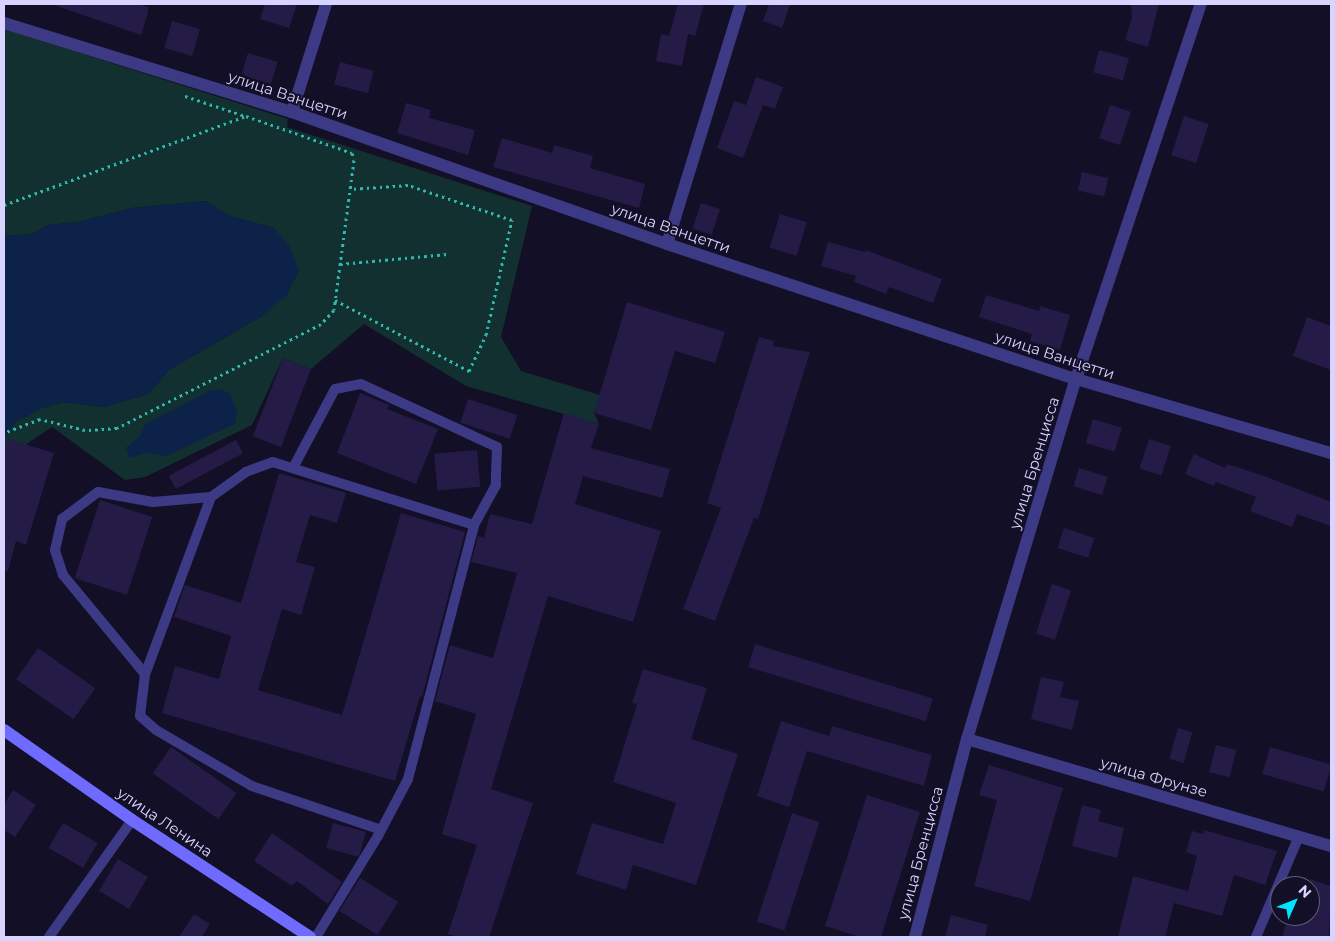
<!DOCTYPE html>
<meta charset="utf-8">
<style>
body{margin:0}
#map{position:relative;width:1335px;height:941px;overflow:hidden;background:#130f26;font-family:Montserrat,sans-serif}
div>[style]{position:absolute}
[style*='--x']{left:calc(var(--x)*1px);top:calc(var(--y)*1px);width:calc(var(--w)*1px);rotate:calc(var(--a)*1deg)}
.green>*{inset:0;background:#12302f}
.water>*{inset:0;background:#0c2248}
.building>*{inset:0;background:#241b47;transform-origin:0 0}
.path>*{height:3px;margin-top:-1.5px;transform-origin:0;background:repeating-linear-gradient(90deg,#2fb8b0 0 2.5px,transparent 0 6.5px)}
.lane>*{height:10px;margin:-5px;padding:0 5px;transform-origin:5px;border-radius:5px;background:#3d3a85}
.street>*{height:12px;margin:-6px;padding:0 6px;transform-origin:6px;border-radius:6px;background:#3d3a85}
.secondary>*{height:12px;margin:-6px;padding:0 6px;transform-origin:6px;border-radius:6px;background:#6f6bff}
span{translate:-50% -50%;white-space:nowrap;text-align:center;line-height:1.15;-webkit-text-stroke:4px #130f26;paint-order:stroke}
.street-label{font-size:15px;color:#d9d4ff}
.frame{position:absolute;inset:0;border:5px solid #d9d4ff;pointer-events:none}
.north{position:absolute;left:1270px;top:876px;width:50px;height:50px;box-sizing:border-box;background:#130f26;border:1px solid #625e7d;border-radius:50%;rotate:46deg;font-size:14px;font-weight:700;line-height:20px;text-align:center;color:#d9d4ff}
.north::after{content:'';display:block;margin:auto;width:18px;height:22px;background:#00e5ff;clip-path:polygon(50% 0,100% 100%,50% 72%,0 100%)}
</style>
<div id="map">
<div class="green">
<div style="clip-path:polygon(evenodd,4px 29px,288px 119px,287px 127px,532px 206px,501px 337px,521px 371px,600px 395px,594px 413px,599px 424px,466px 386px,364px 324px,311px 369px,283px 358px,252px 425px,145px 477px,125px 480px,52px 427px,4px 459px,4px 437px,15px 422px,42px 408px,63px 402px,103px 407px,148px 394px,169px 370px,262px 316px,274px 228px,229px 216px,206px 201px,132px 208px,79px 222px,48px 225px,32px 234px,4px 236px,4px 29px,139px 438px,167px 456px,126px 448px,139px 438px)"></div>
</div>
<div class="water">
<div style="clip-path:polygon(206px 201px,229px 216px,274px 228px,290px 247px,299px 271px,287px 295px,262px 316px,169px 370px,148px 394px,103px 407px,63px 402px,42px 408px,15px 422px,4px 437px,4px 236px,32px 234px,48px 225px,79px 222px,132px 208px)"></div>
<div style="clip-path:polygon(220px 389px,230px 394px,237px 411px,236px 423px,167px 456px,148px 453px,129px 458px,126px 448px,139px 438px,144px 425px,209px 391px)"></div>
</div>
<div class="building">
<div style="clip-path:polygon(51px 4px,138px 4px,148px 7px,148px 13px,141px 35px)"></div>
<div style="clip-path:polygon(265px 4px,297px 4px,289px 28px,260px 19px)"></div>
<div style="clip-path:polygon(678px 4px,704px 4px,695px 36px,688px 34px,682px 66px,656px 61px,661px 34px,669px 36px)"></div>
<div style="clip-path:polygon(769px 4px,790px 4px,782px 28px,763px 21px)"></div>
<div style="clip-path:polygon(1131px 4px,1159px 4px,1148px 47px,1125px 40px,1132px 17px)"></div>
<div style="left:172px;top:21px;width:29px;height:28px;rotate:16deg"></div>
<div style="left:1099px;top:50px;width:31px;height:23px;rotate:15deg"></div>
<div style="left:248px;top:53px;width:31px;height:23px;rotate:17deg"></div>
<div style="left:340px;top:62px;width:35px;height:23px;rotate:15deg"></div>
<div style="clip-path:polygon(756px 77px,783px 87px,775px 109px,763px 105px,743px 158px,717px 148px,734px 101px,746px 105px)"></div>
<div style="clip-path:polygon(406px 103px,431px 110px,429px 118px,475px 130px,468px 155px,397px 133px)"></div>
<div style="left:1110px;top:105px;width:22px;height:35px;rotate:18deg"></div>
<div style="left:1184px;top:116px;width:26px;height:41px;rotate:18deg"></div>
<div style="clip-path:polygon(502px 138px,552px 153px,554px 145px,593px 156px,590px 168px,645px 184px,639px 208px,493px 167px)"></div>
<div style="left:1082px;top:172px;width:27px;height:19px;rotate:13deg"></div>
<div style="left:701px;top:203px;width:20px;height:27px;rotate:18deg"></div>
<div style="left:780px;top:214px;width:28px;height:35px;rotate:17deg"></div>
<div style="clip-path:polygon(828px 242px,865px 252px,866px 250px,942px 279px,933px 303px,889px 287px,886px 294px,854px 282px,856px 276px,821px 266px)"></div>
<div style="clip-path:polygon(986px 295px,1039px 311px,1040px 306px,1070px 315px,1060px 350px,1030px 341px,1032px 334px,979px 317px)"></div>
<div style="clip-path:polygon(627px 302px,725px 332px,715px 363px,675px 351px,651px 430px,594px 413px)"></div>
<div style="clip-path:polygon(1307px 317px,1331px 326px,1331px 370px,1293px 356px)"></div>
<div style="clip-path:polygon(759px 337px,774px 341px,773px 346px,810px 352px,758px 519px,754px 518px,715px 621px,683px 609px,721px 508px,707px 503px)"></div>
<div style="left:283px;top:358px;width:30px;height:84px;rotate:21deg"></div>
<div style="clip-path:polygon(360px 393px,389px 405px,387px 409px,438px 429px,416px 484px,337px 453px)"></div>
<div style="left:468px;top:399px;width:52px;height:25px;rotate:18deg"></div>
<div style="clip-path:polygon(564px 413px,599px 424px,591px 448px,670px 469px,662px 498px,583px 476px,575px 504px,661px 531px,633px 622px,548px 596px,491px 789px,533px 803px,489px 937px,457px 937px,448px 934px,477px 845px,442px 834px,476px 714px,435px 701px,450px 645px,493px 658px,517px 573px,471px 562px,478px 536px,484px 538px,490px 514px,532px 524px)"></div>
<div style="left:1093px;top:419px;width:30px;height:25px;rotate:17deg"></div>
<div style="clip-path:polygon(8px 439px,54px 453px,26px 545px,16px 541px,8px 571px,4px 571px,4px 450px)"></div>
<div style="left:1149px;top:439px;width:23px;height:31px;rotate:18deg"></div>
<div style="left:236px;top:440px;width:15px;height:76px;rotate:62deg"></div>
<div style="left:477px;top:450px;width:37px;height:43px;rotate:85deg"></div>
<div style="clip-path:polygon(1194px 454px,1225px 468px,1227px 464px,1264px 476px,1331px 502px,1331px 526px,1297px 514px,1292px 527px,1250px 511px,1256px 497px,1216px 482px,1214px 486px,1185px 474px)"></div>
<div style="left:1079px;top:468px;width:30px;height:19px;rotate:17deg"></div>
<div style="clip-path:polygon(279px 473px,346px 493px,337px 523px,310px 515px,296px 562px,315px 567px,301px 615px,282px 609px,258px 690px,342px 715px,401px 513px,465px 532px,422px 697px,420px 696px,395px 781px,162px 713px,175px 666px,219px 679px,231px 636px,174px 617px,185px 585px,241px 603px)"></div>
<div style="left:100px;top:500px;width:55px;height:82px;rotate:18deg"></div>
<div style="left:1064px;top:528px;width:32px;height:21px;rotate:18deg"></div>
<div style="left:1052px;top:584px;width:20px;height:52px;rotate:18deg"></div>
<div style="left:755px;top:644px;width:186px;height:24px;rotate:17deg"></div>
<div style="left:38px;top:648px;width:70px;height:38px;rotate:35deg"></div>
<div style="clip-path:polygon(643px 669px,707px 688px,691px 739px,738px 754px,696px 885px,633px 865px,626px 890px,576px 874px,592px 823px,663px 844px,676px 803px,613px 782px,637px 704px,632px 703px)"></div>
<div style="clip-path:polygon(1041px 677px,1064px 682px,1060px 697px,1079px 701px,1072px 730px,1031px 719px)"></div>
<div style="clip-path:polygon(781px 721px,829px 736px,832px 726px,932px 755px,924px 786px,807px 751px,789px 807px,757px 796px)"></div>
<div style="left:1178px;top:728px;width:15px;height:32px;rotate:16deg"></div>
<div style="left:1216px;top:745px;width:21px;height:28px;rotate:14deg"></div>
<div style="left:171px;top:747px;width:80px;height:32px;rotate:35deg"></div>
<div style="left:1270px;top:747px;width:64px;height:28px;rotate:16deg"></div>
<div style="clip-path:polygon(989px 765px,1063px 788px,1030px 901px,974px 886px,997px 800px,979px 795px)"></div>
<div style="clip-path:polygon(13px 790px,36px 805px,15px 837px,4px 830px,4px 804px)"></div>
<div style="clip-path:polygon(867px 795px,920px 812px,881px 937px,860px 937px,825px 926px)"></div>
<div style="clip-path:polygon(1082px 805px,1101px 810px,1098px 821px,1124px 828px,1117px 858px,1072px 846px)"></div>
<div style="left:792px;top:813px;width:29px;height:114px;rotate:18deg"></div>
<div style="left:63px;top:823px;width:40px;height:29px;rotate:30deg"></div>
<div style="left:333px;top:823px;width:34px;height:26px;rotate:15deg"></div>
<div style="clip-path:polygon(1204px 830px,1277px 851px,1265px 885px,1234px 875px,1222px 916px,1174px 903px,1165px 937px,1118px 937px,1133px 876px,1188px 891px,1197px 856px,1186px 852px,1192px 831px,1203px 834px)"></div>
<div style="clip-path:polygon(272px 833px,342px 882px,328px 904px,297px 881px,292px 886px,254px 861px)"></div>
<div style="left:118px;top:859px;width:35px;height:37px;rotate:31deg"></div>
<div style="left:360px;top:878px;width:45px;height:39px;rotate:32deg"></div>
<div style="clip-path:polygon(1310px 879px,1331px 886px,1329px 937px,1282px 937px,1288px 916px,1310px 916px)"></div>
<div style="clip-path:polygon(194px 914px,210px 924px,202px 937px,179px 937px)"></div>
<div style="clip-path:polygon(951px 915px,988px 925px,985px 937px,945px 937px)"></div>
</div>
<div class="path">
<div style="--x:185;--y:96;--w:63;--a:18.4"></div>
<div style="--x:4;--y:205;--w:258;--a:-20.2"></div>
<div style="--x:246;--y:116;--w:112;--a:19.2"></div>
<div style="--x:352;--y:153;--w:7;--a:74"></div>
<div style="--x:354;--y:160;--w:151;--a:97.6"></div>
<div style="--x:334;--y:310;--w:19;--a:133"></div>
<div style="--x:321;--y:324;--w:229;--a:153"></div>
<div style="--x:117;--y:428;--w:32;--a:176"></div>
<div style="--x:85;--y:430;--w:46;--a:-166.3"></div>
<div style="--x:40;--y:419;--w:39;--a:159"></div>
<div style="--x:340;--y:264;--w:108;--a:-5.3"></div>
<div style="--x:335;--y:300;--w:152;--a:27.9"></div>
<div style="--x:469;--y:371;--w:40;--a:-65"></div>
<div style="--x:486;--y:335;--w:118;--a:-77.3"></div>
<div style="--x:512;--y:220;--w:110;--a:-161.4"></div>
<div style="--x:408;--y:185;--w:58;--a:176.1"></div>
</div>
<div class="lane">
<div style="--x:293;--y:468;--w:89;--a:-62"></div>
<div style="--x:335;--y:389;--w:26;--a:-11"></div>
<div style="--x:361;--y:384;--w:150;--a:24.9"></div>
<div style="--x:497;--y:447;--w:38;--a:92"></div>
<div style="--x:496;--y:485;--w:46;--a:118.8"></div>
<div style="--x:145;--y:674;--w:129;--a:-129.6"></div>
<div style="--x:63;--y:575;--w:26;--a:-108"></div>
<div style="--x:55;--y:550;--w:32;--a:-77"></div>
<div style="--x:62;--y:519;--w:45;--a:-36.9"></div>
<div style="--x:98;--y:492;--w:56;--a:10.3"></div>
<div style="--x:153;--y:502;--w:58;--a:-4.9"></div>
<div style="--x:49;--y:937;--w:143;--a:-54.6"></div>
<div style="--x:316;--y:937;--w:119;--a:-58.5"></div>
<div style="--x:378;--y:836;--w:64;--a:-62.2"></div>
<div style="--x:408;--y:779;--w:262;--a:-75.4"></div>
<div style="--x:474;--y:525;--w:211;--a:-162.6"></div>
<div style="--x:273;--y:462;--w:29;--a:160"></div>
<div style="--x:246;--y:472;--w:43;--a:144.5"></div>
<div style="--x:211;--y:497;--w:189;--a:110.4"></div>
<div style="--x:145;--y:674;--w:42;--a:96.8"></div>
<div style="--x:140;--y:716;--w:21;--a:41"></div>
<div style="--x:156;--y:730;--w:111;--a:30.3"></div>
<div style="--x:252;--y:786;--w:136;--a:18.8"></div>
<div style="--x:1256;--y:937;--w:110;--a:-66.9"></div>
</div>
<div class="street">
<div style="--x:4;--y:23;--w:301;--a:17.2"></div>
<div style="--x:292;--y:112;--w:398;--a:19.4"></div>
<div style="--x:667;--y:244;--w:431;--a:18.3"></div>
<div style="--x:1076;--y:379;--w:266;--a:16.2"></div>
<div style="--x:292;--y:112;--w:113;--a:-72.5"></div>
<div style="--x:667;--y:244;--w:251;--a:-72.9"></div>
<div style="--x:967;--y:739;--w:379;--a:16.4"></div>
<div style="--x:915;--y:937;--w:205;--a:-75.3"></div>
<div style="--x:967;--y:739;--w:376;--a:-73.2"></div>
<div style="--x:1076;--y:379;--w:395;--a:-71.6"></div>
</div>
<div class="secondary">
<div style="--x:4;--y:730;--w:156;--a:35.1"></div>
<div style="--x:132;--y:820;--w:213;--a:33.3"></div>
</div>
<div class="street-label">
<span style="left:288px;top:95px;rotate:18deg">улица Ванцетти</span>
<span style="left:671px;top:228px;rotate:19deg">улица Ванцетти</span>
<span style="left:1055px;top:355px;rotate:18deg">улица Ванцетти</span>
<span style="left:1034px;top:463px;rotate:-73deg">улица Бренцисса</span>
<span style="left:1154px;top:777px;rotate:16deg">улица Фрунзе</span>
<span style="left:165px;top:822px;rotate:34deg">улица Ленина</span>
<span style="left:920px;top:853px;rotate:-75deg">улица Бренцисса</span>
</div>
<div class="frame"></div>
<div class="north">N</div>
</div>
